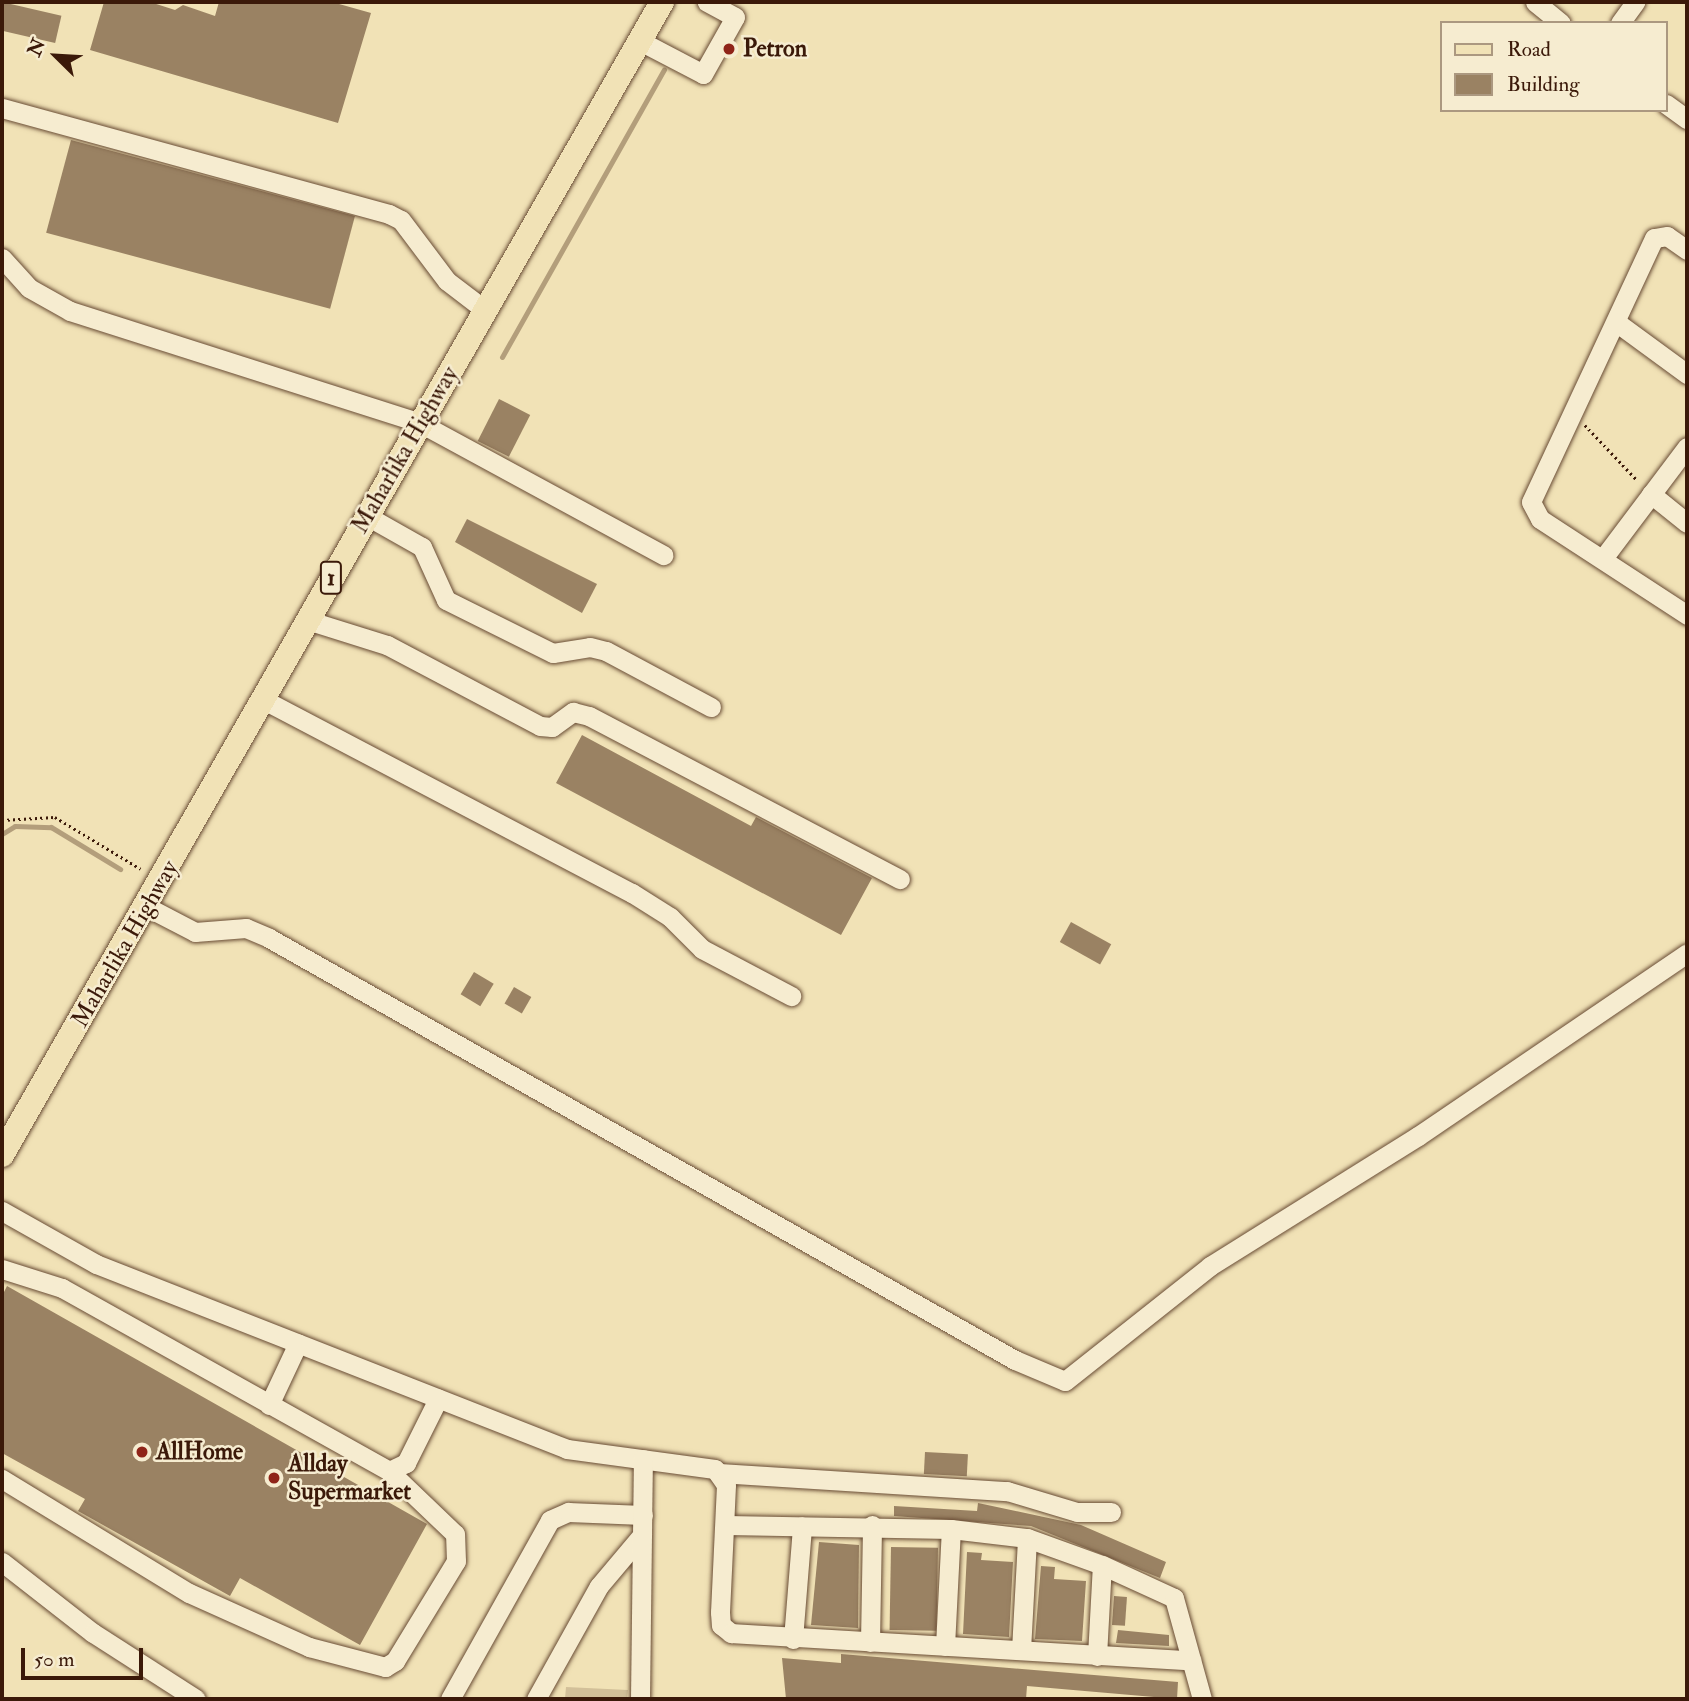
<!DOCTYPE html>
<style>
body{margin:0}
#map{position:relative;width:1689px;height:1701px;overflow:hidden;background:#f1e2b6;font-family:"IM FELL Double Pica",serif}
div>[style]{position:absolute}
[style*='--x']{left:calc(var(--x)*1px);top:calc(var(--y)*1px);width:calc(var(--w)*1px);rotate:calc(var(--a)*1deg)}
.green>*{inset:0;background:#d2c099}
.stream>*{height:5px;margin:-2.5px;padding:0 2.5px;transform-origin:2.5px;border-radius:2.5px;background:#b39e7b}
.building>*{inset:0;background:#9a8263;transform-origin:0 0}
.path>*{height:2.5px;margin-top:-1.25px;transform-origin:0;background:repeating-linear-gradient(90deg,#3b1909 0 2px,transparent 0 5.5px)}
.roads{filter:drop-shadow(0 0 2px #684b34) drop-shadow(0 0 2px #684b34)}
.minor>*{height:19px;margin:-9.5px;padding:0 9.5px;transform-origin:9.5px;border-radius:9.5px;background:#f6ecd0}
.major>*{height:24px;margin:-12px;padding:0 12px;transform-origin:12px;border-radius:12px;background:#f1e2b6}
.dots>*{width:19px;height:19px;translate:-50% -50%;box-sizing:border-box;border:4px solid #f6ecd0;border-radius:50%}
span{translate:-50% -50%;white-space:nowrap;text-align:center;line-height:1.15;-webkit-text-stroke:5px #f6ecd0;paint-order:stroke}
.shield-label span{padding:2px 5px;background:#f6ecd0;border:2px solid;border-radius:5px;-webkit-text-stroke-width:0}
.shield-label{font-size:23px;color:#3b1909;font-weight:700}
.poi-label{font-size:24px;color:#3b1909;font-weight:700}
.left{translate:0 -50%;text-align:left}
.street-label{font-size:24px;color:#3b1909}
.frame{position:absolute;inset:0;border:4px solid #3b1909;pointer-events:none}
.legend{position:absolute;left:1440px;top:21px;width:228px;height:91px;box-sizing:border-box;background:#f6ecd0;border:2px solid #ab9880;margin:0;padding:9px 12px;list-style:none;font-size:21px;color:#3b1909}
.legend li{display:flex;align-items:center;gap:14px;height:35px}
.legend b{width:35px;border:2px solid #ab9880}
.north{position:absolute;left:21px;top:21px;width:70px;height:70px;-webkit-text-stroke:5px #f6ecd0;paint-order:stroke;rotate:294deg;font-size:19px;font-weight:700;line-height:28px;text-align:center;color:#3b1909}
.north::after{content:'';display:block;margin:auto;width:24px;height:32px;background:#3b1909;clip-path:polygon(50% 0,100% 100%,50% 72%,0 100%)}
.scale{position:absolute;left:21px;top:1648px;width:122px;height:32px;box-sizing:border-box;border:4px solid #3b1909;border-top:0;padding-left:9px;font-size:21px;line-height:24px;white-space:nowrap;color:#3b1909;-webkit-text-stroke:5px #f6ecd0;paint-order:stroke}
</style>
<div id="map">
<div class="green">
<div style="clip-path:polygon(566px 1687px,628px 1690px,627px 1699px,565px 1699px)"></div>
</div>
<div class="stream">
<div style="--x:502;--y:357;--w:330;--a:-60.6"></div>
<div style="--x:2;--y:834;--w:15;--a:-32"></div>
<div style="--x:15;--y:826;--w:36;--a:2"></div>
<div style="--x:51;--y:827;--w:81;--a:31.3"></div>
</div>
<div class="building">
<div style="left:2px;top:2px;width:61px;height:28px;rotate:13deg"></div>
<div style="clip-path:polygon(104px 2px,150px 2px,175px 10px,183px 5px,215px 16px,219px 2px,332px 2px,371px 13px,338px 123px,90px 50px)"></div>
<div style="left:71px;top:140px;width:294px;height:96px;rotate:15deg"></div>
<div style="left:499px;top:399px;width:35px;height:47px;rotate:27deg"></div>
<div style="clip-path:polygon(467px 519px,597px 584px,582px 613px,455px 542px)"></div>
<div style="clip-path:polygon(582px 735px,751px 826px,756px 817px,872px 878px,841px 935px,556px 783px)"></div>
<div style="left:1071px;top:922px;width:46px;height:23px;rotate:29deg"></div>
<div style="left:474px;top:972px;width:23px;height:26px;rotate:31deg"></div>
<div style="left:514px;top:987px;width:20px;height:19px;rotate:30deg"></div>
<div style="clip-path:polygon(7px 1286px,427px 1524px,360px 1645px,240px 1578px,230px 1596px,78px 1511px,85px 1499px,2px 1453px,2px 1296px)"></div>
<div style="left:925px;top:1452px;width:43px;height:22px;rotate:3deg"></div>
<div style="clip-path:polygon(978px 1503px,1081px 1525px,1166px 1562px,1160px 1578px,1031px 1526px,894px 1516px,894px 1506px,977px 1511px)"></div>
<div style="clip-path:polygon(819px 1542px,859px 1545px,858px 1628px,811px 1625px)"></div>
<div style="left:891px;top:1547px;width:47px;height:83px;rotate:1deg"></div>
<div style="clip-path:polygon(967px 1552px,982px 1553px,981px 1560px,1013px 1562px,1009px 1637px,963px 1634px)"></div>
<div style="clip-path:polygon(1041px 1566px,1055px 1567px,1054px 1579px,1086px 1581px,1082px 1641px,1035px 1639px)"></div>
<div style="left:1114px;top:1596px;width:13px;height:29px;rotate:4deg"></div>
<div style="clip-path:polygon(1118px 1630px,1169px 1635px,1169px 1646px,1116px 1643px)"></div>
<div style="clip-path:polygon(841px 1654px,1178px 1682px,1177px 1699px,1027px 1686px,1026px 1699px,786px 1699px,782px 1658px,841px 1663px)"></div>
</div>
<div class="path">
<div style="--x:1585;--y:425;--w:77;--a:46.6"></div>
<div style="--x:2;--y:820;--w:53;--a:-3.2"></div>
<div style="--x:55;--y:817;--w:100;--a:31.2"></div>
</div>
<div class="roads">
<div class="minor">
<div style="--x:1535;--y:2;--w:33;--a:39"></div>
<div style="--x:1620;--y:23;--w:26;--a:-54"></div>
<div style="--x:640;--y:41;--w:71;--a:27.6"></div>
<div style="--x:703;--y:74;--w:65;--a:-60.7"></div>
<div style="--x:735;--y:17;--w:32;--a:-152"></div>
<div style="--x:1666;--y:104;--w:26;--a:36"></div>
<div style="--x:2;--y:108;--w:401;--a:15.3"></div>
<div style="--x:389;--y:214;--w:13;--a:27"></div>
<div style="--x:401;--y:220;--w:76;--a:53"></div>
<div style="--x:447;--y:281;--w:48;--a:37.3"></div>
<div style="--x:1687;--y:250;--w:24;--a:-145"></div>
<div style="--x:1667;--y:236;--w:13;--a:171"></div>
<div style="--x:1654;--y:238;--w:291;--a:115"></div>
<div style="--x:1531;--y:502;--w:19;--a:62"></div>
<div style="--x:1540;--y:519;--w:176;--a:33.1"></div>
<div style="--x:2;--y:258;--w:40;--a:48"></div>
<div style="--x:29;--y:288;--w:47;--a:29.3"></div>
<div style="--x:70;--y:311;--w:367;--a:17.7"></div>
<div style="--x:420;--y:423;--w:277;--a:28.5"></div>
<div style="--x:1616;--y:322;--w:88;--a:36.2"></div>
<div style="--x:1651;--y:494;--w:46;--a:38.9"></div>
<div style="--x:367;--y:516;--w:63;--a:29.4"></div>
<div style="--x:422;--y:547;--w:58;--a:65.6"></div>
<div style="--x:446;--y:600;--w:119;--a:26.4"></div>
<div style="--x:553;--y:653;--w:37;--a:-9"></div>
<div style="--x:590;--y:647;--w:16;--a:14"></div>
<div style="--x:606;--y:651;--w:119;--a:28.1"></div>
<div style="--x:1604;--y:557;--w:138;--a:-53"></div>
<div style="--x:307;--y:620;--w:84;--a:17.4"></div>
<div style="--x:387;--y:645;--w:173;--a:27.9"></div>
<div style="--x:540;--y:726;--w:12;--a:5"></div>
<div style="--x:552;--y:727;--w:26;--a:-36"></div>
<div style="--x:573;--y:712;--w:16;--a:14"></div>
<div style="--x:589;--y:716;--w:351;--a:27.7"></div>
<div style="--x:264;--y:700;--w:416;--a:27.7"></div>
<div style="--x:632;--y:893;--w:45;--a:32.3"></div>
<div style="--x:670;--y:917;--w:45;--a:45"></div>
<div style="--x:702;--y:949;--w:101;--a:27.8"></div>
<div style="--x:147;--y:907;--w:54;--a:27.5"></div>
<div style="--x:195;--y:932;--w:51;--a:-4.5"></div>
<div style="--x:246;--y:928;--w:25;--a:23"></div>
<div style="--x:269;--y:938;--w:857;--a:29.5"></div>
<div style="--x:1015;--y:1360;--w:54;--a:22.8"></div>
<div style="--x:1065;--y:1381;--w:185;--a:-38.4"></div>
<div style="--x:1210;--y:1266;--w:245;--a:-32"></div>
<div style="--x:1418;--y:1136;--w:325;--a:-34.2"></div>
<div style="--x:2;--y:1211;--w:108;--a:29.4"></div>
<div style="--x:96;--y:1264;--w:506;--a:21.44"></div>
<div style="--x:567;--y:1449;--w:149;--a:7.7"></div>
<div style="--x:715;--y:1469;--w:19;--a:55"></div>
<div style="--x:726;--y:1485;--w:127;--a:92.7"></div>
<div style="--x:720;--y:1612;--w:13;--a:86"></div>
<div style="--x:721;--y:1625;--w:13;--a:39"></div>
<div style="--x:731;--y:1633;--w:461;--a:3.4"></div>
<div style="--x:2;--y:1269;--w:63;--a:17.6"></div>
<div style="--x:62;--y:1288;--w:375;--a:29.2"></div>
<div style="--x:269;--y:1405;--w:68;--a:-64.9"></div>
<div style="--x:719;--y:1473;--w:289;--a:3.6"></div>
<div style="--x:1007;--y:1491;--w:73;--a:16.7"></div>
<div style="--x:1077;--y:1512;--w:34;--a:0"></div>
<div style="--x:2;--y:1479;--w:219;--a:31.4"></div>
<div style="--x:189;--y:1593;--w:132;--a:24.2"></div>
<div style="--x:309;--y:1647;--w:79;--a:14.7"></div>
<div style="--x:385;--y:1667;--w:12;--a:-31"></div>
<div style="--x:395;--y:1661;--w:117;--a:-58.6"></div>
<div style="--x:456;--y:1561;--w:27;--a:-92"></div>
<div style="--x:455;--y:1534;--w:91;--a:-136.3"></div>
<div style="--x:389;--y:1471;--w:19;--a:-25"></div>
<div style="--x:406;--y:1463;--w:72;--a:-63.4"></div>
<div style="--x:726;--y:1525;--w:225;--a:1"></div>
<div style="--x:951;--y:1529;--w:77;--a:6.8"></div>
<div style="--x:1027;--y:1538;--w:80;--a:19.8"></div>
<div style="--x:1102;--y:1565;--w:79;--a:24.6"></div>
<div style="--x:1174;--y:1598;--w:105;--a:74.5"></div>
<div style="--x:2;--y:1562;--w:115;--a:38"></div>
<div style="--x:93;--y:1633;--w:122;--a:32.7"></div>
<div style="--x:793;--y:1639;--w:113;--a:-85.4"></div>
<div style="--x:870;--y:1642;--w:117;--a:-89"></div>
<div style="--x:945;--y:1646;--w:117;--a:-87.1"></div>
<div style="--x:1021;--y:1650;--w:112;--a:-86.9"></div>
<div style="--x:1097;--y:1656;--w:91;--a:-86.9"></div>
<div style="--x:450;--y:1699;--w:205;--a:-60.8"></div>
<div style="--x:550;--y:1520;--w:20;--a:-24"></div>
<div style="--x:568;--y:1512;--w:75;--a:2.3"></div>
<div style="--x:536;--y:1699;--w:129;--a:-60.9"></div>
<div style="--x:599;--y:1586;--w:67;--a:-49.9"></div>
<div style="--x:640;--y:1699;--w:240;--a:-89.3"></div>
</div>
<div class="major">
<div style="--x:2;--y:1155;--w:1329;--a:-60.21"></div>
</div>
</div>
<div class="dots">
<div style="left:729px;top:49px;background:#8f2418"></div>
<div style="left:142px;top:1452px;background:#8f2418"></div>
<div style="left:274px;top:1478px;background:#8f2418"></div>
</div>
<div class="shield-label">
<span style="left:331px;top:578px">1</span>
</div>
<div class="poi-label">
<span class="left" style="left:743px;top:49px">Petron</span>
<span class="left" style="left:156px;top:1452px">AllHome</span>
<span class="left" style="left:288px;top:1478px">Allday<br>Supermarket</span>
</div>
<div class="street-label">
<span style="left:405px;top:450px;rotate:-60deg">Maharlika Highway</span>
<span style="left:125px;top:944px;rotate:-60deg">Maharlika Highway</span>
</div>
<div class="frame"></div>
<ul class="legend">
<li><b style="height:9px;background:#f1e2b6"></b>Road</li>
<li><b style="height:19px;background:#9a8263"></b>Building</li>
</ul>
<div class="north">N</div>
<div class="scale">50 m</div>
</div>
